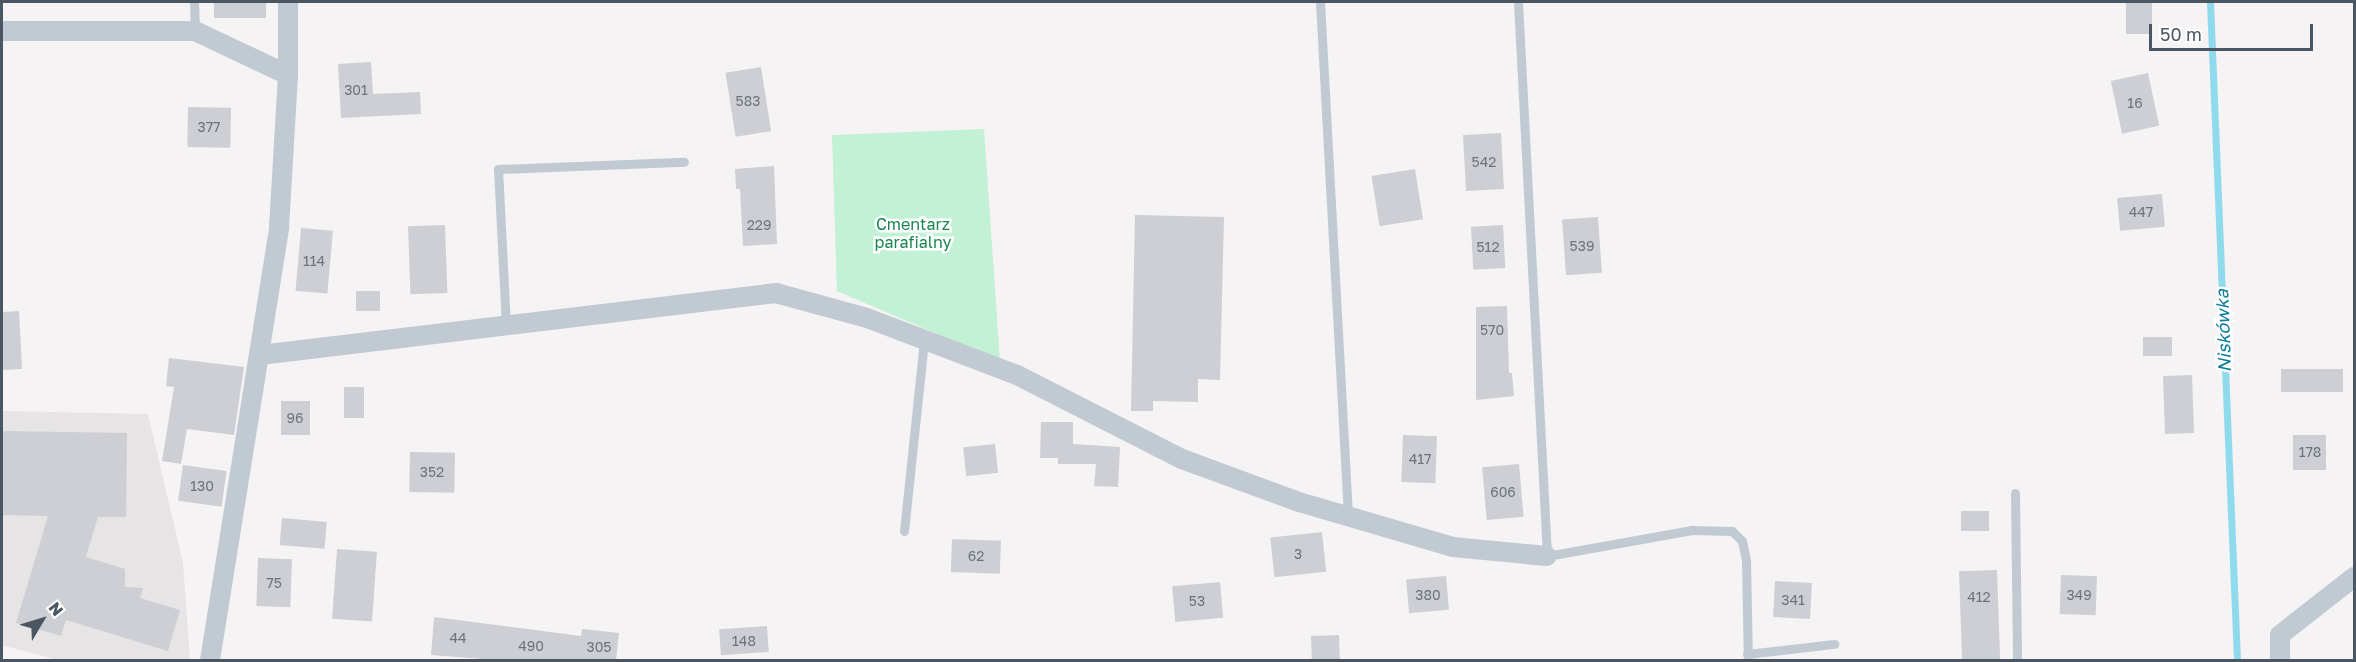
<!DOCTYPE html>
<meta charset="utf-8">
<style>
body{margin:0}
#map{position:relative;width:2356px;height:662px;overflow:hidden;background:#f5f3f3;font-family:"Golos Text",sans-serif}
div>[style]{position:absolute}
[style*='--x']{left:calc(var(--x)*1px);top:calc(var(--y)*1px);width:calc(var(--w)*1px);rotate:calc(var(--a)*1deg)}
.education>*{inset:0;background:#e6e4e5}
.green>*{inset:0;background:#c3f1d5}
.stream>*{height:7px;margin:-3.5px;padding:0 3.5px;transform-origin:3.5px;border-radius:3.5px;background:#90daee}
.building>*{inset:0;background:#cdcfd5;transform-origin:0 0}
.service>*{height:9px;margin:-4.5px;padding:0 4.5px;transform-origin:4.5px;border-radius:4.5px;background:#c1cad2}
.minor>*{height:20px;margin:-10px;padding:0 10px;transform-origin:10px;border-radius:10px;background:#c1cad2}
span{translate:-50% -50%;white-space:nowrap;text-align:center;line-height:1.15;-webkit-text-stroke:5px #fff;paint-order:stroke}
.number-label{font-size:14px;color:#6b747e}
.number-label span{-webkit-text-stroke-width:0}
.park-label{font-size:16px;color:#17864f}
.water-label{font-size:18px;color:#0c7c9b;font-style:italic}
.frame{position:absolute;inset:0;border:3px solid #4a5661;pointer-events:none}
.north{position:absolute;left:12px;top:590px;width:60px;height:60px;-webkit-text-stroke:4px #fff;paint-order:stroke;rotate:52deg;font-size:16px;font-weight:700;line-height:24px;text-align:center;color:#4a5661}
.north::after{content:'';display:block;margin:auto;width:21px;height:27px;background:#4a5661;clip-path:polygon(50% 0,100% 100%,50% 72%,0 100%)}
.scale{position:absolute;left:2149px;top:24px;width:164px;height:27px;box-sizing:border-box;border:3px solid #4a5661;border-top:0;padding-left:8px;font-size:18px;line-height:21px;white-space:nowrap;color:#4a5661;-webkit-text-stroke:4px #fff;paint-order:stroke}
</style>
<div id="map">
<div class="education">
<div style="clip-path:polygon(2px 411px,148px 414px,183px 563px,190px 660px,57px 660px,2px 645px)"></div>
</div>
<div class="green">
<div style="clip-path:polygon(984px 129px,1000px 361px,837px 291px,832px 135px)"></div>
</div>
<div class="stream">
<div style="--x:2210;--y:2;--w:659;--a:87.65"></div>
</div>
<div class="building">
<div style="left:214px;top:2px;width:52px;height:16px"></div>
<div style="left:2126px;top:2px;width:26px;height:32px"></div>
<div style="clip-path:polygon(371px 62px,373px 94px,420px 92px,421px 114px,341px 118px,338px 64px)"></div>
<div style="left:761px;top:67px;width:65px;height:36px;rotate:81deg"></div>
<div style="left:2148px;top:73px;width:54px;height:38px;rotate:78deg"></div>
<div style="left:188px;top:107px;width:43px;height:40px;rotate:1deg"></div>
<div style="left:1501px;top:133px;width:56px;height:38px;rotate:87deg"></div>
<div style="clip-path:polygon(774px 166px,777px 244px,743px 246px,740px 189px,736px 189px,735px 169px)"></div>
<div style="left:1415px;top:169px;width:51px;height:44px;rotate:81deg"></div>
<div style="left:2162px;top:194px;width:33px;height:45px;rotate:85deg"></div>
<div style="clip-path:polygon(1135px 215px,1224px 217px,1220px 380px,1198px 379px,1198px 402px,1153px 401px,1153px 411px,1131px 411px)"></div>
<div style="left:1598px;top:217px;width:56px;height:36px;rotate:86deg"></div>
<div style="left:445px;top:225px;width:68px;height:37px;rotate:88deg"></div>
<div style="left:1503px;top:225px;width:43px;height:32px;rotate:87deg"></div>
<div style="left:301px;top:228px;width:32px;height:63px;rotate:5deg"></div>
<div style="left:356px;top:291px;width:24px;height:20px"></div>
<div style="clip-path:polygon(1507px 306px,1509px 373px,1512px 373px,1514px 396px,1476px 400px,1476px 307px)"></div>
<div style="clip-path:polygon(19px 311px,22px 369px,2px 370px,2px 312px)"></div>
<div style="left:2143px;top:337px;width:29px;height:19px"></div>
<div style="clip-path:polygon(169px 358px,244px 367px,234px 435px,187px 429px,181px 464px,162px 461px,174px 387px,166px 386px)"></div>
<div style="left:2281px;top:369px;width:62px;height:23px"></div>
<div style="left:2192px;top:375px;width:58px;height:29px;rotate:88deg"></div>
<div style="left:344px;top:387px;width:20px;height:31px"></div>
<div style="left:281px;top:401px;width:29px;height:34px"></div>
<div style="clip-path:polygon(1041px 422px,1073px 422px,1073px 444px,1120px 447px,1118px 487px,1094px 486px,1096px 464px,1058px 464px,1058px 458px,1040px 458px)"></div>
<div style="clip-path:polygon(2px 431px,127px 433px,126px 517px,98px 517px,86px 557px,125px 569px,125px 587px,143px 588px,140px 598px,180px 610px,168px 651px,66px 620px,61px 636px,16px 623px,48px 516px,2px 515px)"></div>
<div style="left:1403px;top:435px;width:34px;height:47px;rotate:2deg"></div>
<div style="left:2293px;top:435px;width:33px;height:35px"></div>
<div style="left:995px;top:444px;width:29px;height:32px;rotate:84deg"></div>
<div style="left:410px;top:452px;width:45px;height:40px;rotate:1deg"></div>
<div style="left:1519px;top:464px;width:53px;height:37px;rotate:85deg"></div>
<div style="left:183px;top:465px;width:44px;height:36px;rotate:8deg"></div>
<div style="left:1961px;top:511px;width:28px;height:20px"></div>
<div style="left:282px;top:518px;width:45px;height:27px;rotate:5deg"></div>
<div style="left:1322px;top:532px;width:40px;height:52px;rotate:84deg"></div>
<div style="left:952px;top:539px;width:49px;height:33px;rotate:2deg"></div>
<div style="left:337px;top:549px;width:40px;height:70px;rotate:4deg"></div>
<div style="left:258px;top:558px;width:34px;height:48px;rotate:2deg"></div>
<div style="left:1997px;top:570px;width:90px;height:38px;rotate:88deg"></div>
<div style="left:2061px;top:575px;width:36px;height:39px;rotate:2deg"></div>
<div style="left:1446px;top:576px;width:34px;height:40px;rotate:85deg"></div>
<div style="left:1775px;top:581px;width:37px;height:36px;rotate:3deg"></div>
<div style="left:1220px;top:582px;width:36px;height:48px;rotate:85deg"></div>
<div style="clip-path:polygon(434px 617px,581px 636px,582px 629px,619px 633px,616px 660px,496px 660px,431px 655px)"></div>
<div style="left:767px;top:626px;width:26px;height:48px;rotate:86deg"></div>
<div style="left:1339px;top:635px;width:25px;height:28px;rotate:88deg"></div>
</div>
<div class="service">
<div style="--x:194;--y:2;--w:29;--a:88"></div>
<div style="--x:1320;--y:2;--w:515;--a:86.88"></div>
<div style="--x:1518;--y:2;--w:555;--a:87"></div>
<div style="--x:1547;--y:556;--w:147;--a:-10.2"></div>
<div style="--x:1692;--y:530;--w:40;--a:1.4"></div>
<div style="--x:1732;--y:531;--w:14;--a:45"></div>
<div style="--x:1742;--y:541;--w:19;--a:78"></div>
<div style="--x:1746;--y:560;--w:100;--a:88.9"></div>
<div style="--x:506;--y:326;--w:157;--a:-92.9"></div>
<div style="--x:498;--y:169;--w:186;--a:-2.2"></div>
<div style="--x:2015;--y:493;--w:167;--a:89.3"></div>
<div style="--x:904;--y:531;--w:192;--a:-84"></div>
<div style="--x:1747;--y:654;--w:88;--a:-6.6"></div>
</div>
<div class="minor">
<div style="--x:2;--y:31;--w:193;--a:0"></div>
<div style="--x:195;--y:31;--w:103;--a:25.3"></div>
<div style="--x:260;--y:355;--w:520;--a:-6.85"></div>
<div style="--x:776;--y:293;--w:94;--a:15.4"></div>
<div style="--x:867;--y:318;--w:160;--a:20.8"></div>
<div style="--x:1017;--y:375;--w:185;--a:27"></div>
<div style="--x:1182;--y:459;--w:125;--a:20.2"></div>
<div style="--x:1299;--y:502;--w:160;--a:16.3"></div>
<div style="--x:1453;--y:547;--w:94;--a:5.5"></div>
<div style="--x:210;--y:660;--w:438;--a:-80.9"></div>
<div style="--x:279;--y:227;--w:152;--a:-86.6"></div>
<div style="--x:288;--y:75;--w:73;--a:-90"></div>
<div style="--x:2280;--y:660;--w:25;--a:-90"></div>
<div style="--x:2280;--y:635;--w:94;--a:-38.1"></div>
</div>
<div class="number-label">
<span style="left:356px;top:90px">301</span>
<span style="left:748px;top:101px">583</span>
<span style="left:2135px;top:103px">16</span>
<span style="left:209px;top:127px">377</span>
<span style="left:1484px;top:162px">542</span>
<span style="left:2141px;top:212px">447</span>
<span style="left:759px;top:225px">229</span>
<span style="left:1582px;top:246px">539</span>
<span style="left:1488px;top:247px">512</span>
<span style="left:314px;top:261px">114</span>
<span style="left:1492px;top:330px">570</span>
<span style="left:295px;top:418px">96</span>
<span style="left:2310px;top:452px">178</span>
<span style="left:1420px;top:459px">417</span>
<span style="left:432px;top:472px">352</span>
<span style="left:202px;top:486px">130</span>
<span style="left:1503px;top:492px">606</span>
<span style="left:1298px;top:554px">3</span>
<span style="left:976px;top:556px">62</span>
<span style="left:274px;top:583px">75</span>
<span style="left:1428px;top:595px">380</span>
<span style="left:2079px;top:595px">349</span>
<span style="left:1979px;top:597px">412</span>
<span style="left:1793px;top:600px">341</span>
<span style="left:1197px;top:601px">53</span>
<span style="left:458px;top:638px">44</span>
<span style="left:744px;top:641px">148</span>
<span style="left:531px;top:646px">490</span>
<span style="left:599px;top:647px">305</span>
</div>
<div class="park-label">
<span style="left:913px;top:233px">Cmentarz<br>parafialny</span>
</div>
<div class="water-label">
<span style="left:2223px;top:331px;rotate:-92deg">Niskówka</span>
</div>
<div class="frame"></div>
<div class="north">N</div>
<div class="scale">50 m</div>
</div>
